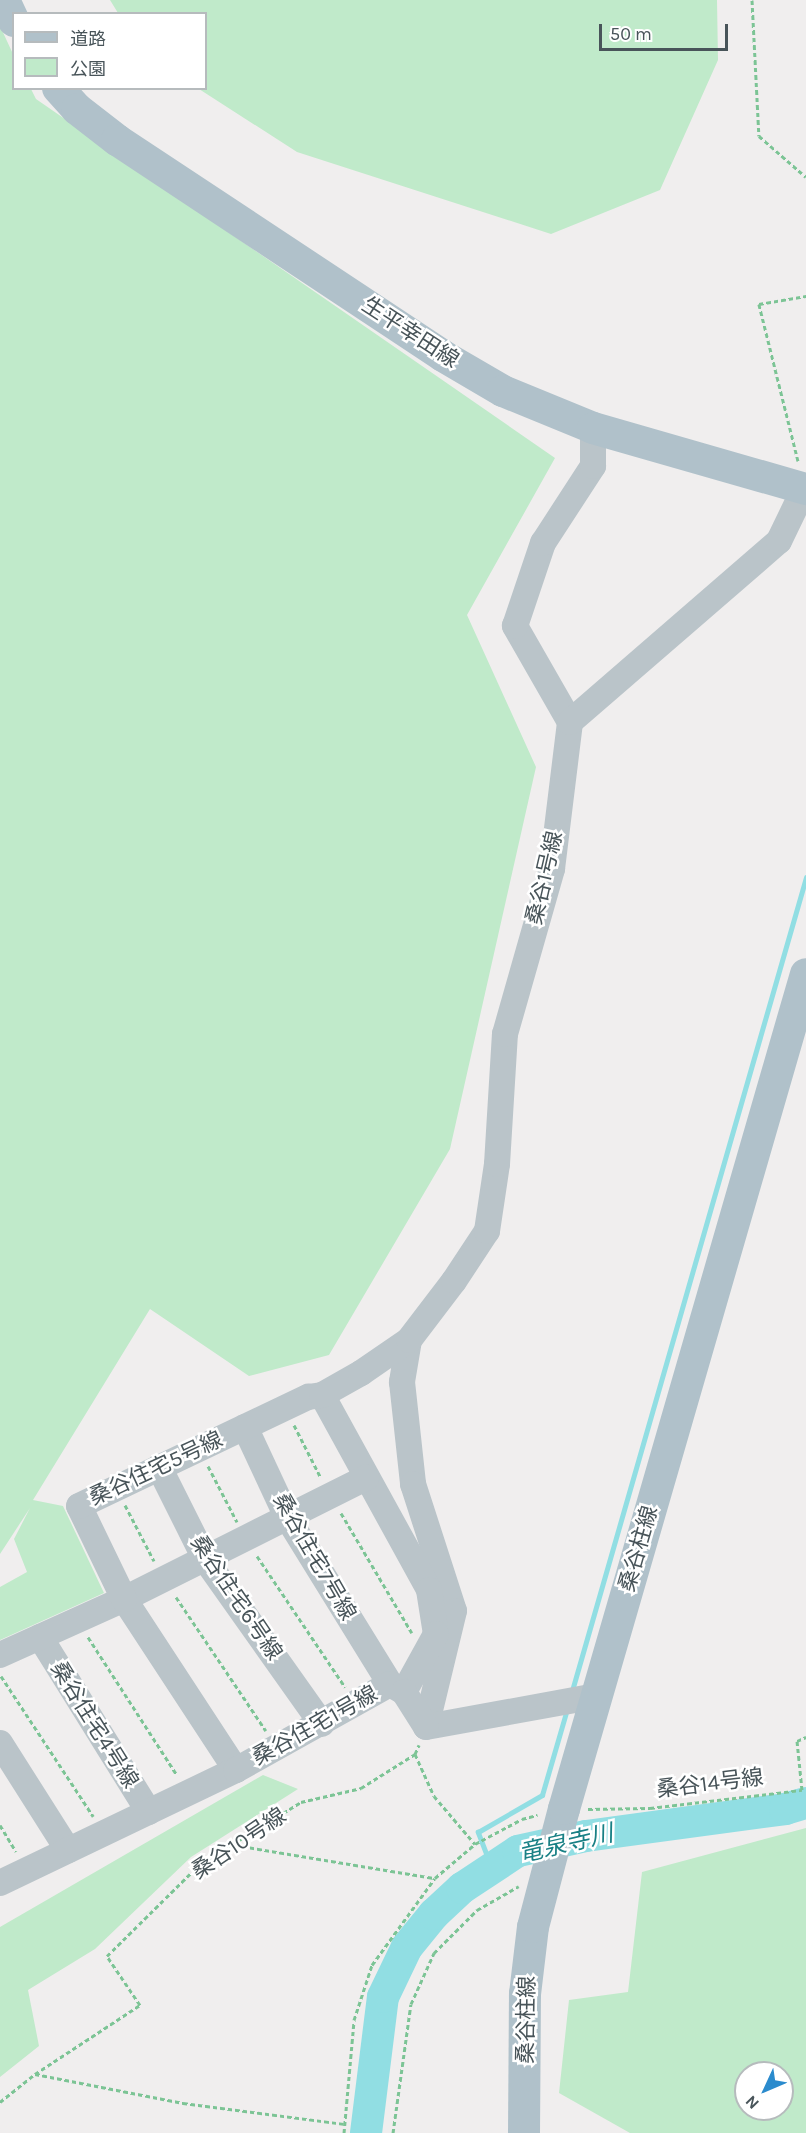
<!DOCTYPE html>
<meta charset="utf-8">
<style>
body{margin:0}
#map{position:relative;width:806px;height:2133px;overflow:hidden;background:#f0eeee;font-family:Karla,"Noto Sans JP",sans-serif}
div>[style]{position:absolute}
[style*='--x']{left:calc(var(--x)*1px);top:calc(var(--y)*1px);width:calc(var(--w)*1px);rotate:calc(var(--a)*1deg)}
.green>*{inset:0;background:#c0eaca}
.stream>*{height:5px;margin:-2.5px;padding:0 2.5px;transform-origin:2.5px;border-radius:2.5px;background:#91dee3}
.river>*{height:32px;margin:-16px;padding:0 16px;transform-origin:16px;border-radius:16px;background:#91dee3}
.path>*{height:3px;margin-top:-1.5px;transform-origin:0;background:repeating-linear-gradient(90deg,#7cc495 0 4.5px,transparent 0 7.5px)}
.minor>*{height:26px;margin:-13px;padding:0 13px;transform-origin:13px;border-radius:13px;background:#bac4c9}
.major>*{height:32px;margin:-16px;padding:0 16px;transform-origin:16px;border-radius:16px;background:#b0c1ca}
span{translate:-50% -50%;white-space:nowrap;text-align:center;line-height:1.15;-webkit-text-stroke:5px #fff;paint-order:stroke}
.street-label{font-size:22px;color:#485459}
.water-label{font-size:24px;color:#198085;font-style:italic}
.legend{position:absolute;left:12px;top:12px;width:195px;height:78px;box-sizing:border-box;background:#fff;border:2px solid #b6bbbd;margin:0;padding:8px 10px;list-style:none;font-size:18px;color:#485459}
.legend li{display:flex;align-items:center;gap:12px;height:30px}
.legend b{width:30px;border:2px solid #b6bbbd}
.north{position:absolute;left:734px;top:2061px;width:60px;height:60px;box-sizing:border-box;background:#fff;border:2px solid #b6bbbd;border-radius:50%;rotate:226deg;font-size:16px;font-weight:700;line-height:24px;text-align:center;color:#485459}
.north::after{content:'';display:block;margin:auto;width:21px;height:27px;background:#2b8bcd;clip-path:polygon(50% 0,100% 100%,50% 72%,0 100%)}
.scale{position:absolute;left:599px;top:24px;width:129px;height:27px;box-sizing:border-box;border:3px solid #485459;border-top:0;padding-left:8px;font-size:18px;line-height:21px;white-space:nowrap;color:#485459;-webkit-text-stroke:4px #fff;paint-order:stroke}
</style>
<div id="map">
<div class="green">
<div style="clip-path:polygon(110px 0,717px 0,718px 60px,660px 190px,551px 234px,297px 152px,199px 89px,206px 88px,206px 14px,118px 13px)"></div>
<div style="clip-path:polygon(0 26px,13px 54px,14px 88px,31px 89px,36px 99px,555px 458px,467px 615px,536px 767px,450px 1149px,329px 1355px,249px 1376px,150px 1309px,33px 1500px,63px 1506px,104px 1593px,0 1640px,0 1587px,27px 1572px,14px 1539px,30px 1508px,0 1554px)"></div>
<div style="clip-path:polygon(263px 1775px,298px 1789px,191px 1857px,95px 1949px,28px 1990px,39px 2046px,0 2077px,0 1927px)"></div>
<div style="clip-path:polygon(evenodd,806px 1828px,806px 2133px,630px 2133px,559px 2093px,569px 2000px,628px 1992px,642px 1872px,806px 1828px,746px 2073px,782px 2073px,782px 2109px,746px 2109px,746px 2073px)"></div>
</div>
<div class="stream">
<div style="--x:571;--y:1694;--w:850;--a:-73.95"></div>
<div style="--x:492;--y:1869;--w:40;--a:-111"></div>
<div style="--x:478;--y:1832;--w:74;--a:-30"></div>
<div style="--x:542;--y:1795;--w:90;--a:-73.8"></div>
</div>
<div class="river">
<div style="--x:366;--y:2133;--w:137;--a:-82.9"></div>
<div style="--x:383;--y:1997;--w:55;--a:-64.4"></div>
<div style="--x:407;--y:1947;--w:43;--a:-50.7"></div>
<div style="--x:434;--y:1914;--w:38;--a:-43"></div>
<div style="--x:462;--y:1888;--w:67;--a:-33.5"></div>
<div style="--x:518;--y:1851;--w:70;--a:-12.4"></div>
<div style="--x:586;--y:1836;--w:201;--a:-7.7"></div>
<div style="--x:785;--y:1809;--w:22;--a:-16"></div>
</div>
<div class="path">
<div style="--x:752;--y:0;--w:136;--a:87.1"></div>
<div style="--x:759;--y:136;--w:62;--a:41.1"></div>
<div style="--x:798;--y:461;--w:162;--a:-104"></div>
<div style="--x:759;--y:304;--w:48;--a:-9.7"></div>
<div style="--x:294;--y:1425;--w:59;--a:63"></div>
<div style="--x:208;--y:1466;--w:63;--a:62.6"></div>
<div style="--x:125;--y:1505;--w:63;--a:62.6"></div>
<div style="--x:341;--y:1513;--w:139;--a:59.4"></div>
<div style="--x:257;--y:1556;--w:158;--a:56.1"></div>
<div style="--x:176;--y:1597;--w:161;--a:56.1"></div>
<div style="--x:88;--y:1637;--w:164;--a:57.2"></div>
<div style="--x:1;--y:1676;--w:168;--a:56.7"></div>
<div style="--x:415;--y:1754;--w:46;--a:65.7"></div>
<div style="--x:434;--y:1796;--w:63;--a:49.5"></div>
<div style="--x:475;--y:1844;--w:53;--a:-28"></div>
<div style="--x:522;--y:1819;--w:16;--a:-15"></div>
<div style="--x:588;--y:1809;--w:62;--a:-0.9"></div>
<div style="--x:650;--y:1808;--w:153;--a:-6.8"></div>
<div style="--x:802;--y:1790;--w:49;--a:-95.8"></div>
<div style="--x:797;--y:1741;--w:10;--a:-24"></div>
<div style="--x:0;--y:1825;--w:31;--a:59"></div>
<div style="--x:235;--y:1845;--w:203;--a:9.4"></div>
<div style="--x:35;--y:2074;--w:151;--a:11.1"></div>
<div style="--x:183;--y:2103;--w:162;--a:7.4"></div>
<div style="--x:0;--y:2102;--w:45;--a:-38.7"></div>
<div style="--x:35;--y:2074;--w:126;--a:-33.3"></div>
<div style="--x:140;--y:2005;--w:59;--a:-124"></div>
<div style="--x:107;--y:1956;--w:131;--a:-44.7"></div>
<div style="--x:200;--y:1864;--w:119;--a:-31.5"></div>
<div style="--x:301;--y:1802;--w:62;--a:-13.1"></div>
<div style="--x:361;--y:1788;--w:64;--a:-32.2"></div>
<div style="--x:415;--y:1754;--w:10;--a:-66"></div>
<div style="--x:344;--y:2133;--w:113;--a:-84.9"></div>
<div style="--x:354;--y:2020;--w:58;--a:-71.9"></div>
<div style="--x:372;--y:1965;--w:107;--a:-54.1"></div>
<div style="--x:435;--y:1878;--w:52;--a:-40.4"></div>
<div style="--x:393;--y:2133;--w:130;--a:-82.1"></div>
<div style="--x:411;--y:2004;--w:56;--a:-65.7"></div>
<div style="--x:434;--y:1953;--w:61;--a:-45"></div>
<div style="--x:477;--y:1910;--w:48;--a:-29.7"></div>
</div>
<div class="minor">
<div style="--x:570;--y:722;--w:111;--a:-119.8"></div>
<div style="--x:515;--y:626;--w:88;--a:-71.4"></div>
<div style="--x:543;--y:543;--w:92;--a:-57"></div>
<div style="--x:593;--y:466;--w:38;--a:-90"></div>
<div style="--x:409;--y:1340;--w:43;--a:99.5"></div>
<div style="--x:402;--y:1382;--w:103;--a:83.8"></div>
<div style="--x:413;--y:1484;--w:133;--a:72.1"></div>
<div style="--x:454;--y:1611;--w:119;--a:103.6"></div>
<div style="--x:322;--y:1395;--w:222;--a:61.2"></div>
<div style="--x:429;--y:1590;--w:45;--a:81"></div>
<div style="--x:436;--y:1634;--w:66;--a:118.9"></div>
<div style="--x:245;--y:1427;--w:99;--a:65"></div>
<div style="--x:287;--y:1517;--w:196;--a:58.3"></div>
<div style="--x:159;--y:1467;--w:103;--a:63.4"></div>
<div style="--x:205;--y:1559;--w:202;--a:54.7"></div>
<div style="--x:40;--y:1637;--w:206;--a:58.1"></div>
<div style="--x:0;--y:1655;--w:136;--a:-24.3"></div>
<div style="--x:124;--y:1599;--w:271;--a:-26.6"></div>
<div style="--x:426;--y:1727;--w:174;--a:-10.3"></div>
<div style="--x:0;--y:1743;--w:127;--a:57.6"></div>
<div style="--x:236;--y:1770;--w:204;--a:-123.2"></div>
<div style="--x:124;--y:1599;--w:103;--a:-115.8"></div>
<div style="--x:79;--y:1506;--w:254;--a:-25.5"></div>
<div style="--x:308;--y:1397;--w:14;--a:-8"></div>
<div style="--x:322;--y:1395;--w:45;--a:-29.4"></div>
<div style="--x:361;--y:1373;--w:58;--a:-34.5"></div>
<div style="--x:409;--y:1340;--w:74;--a:-52.7"></div>
<div style="--x:454;--y:1281;--w:60;--a:-56.6"></div>
<div style="--x:487;--y:1231;--w:68;--a:-81.5"></div>
<div style="--x:497;--y:1164;--w:130;--a:-86.5"></div>
<div style="--x:505;--y:1034;--w:172;--a:-74.1"></div>
<div style="--x:552;--y:869;--w:148;--a:-83"></div>
<div style="--x:570;--y:722;--w:276;--a:-40.9"></div>
<div style="--x:779;--y:541;--w:58;--a:-64.3"></div>
<div style="--x:0;--y:1883;--w:262;--a:-25.6"></div>
<div style="--x:236;--y:1770;--w:176;--a:-29.2"></div>
<div style="--x:390;--y:1684;--w:16;--a:30"></div>
<div style="--x:404;--y:1692;--w:41;--a:57.8"></div>
</div>
<div class="major">
<div style="--x:4;--y:0;--w:23;--a:65"></div>
<div style="--x:58;--y:88;--w:28;--a:48"></div>
<div style="--x:77;--y:109;--w:51;--a:37.8"></div>
<div style="--x:117;--y:140;--w:391;--a:33.5"></div>
<div style="--x:443;--y:356;--w:69;--a:30.3"></div>
<div style="--x:503;--y:391;--w:97;--a:22.3"></div>
<div style="--x:593;--y:428;--w:222;--a:16"></div>
<div style="--x:524;--y:2133;--w:139;--a:-89.6"></div>
<div style="--x:525;--y:1994;--w:67;--a:-83.2"></div>
<div style="--x:533;--y:1927;--w:122;--a:-75.3"></div>
<div style="--x:564;--y:1809;--w:869;--a:-73.84"></div>
</div>
<div class="street-label">
<span style="left:410px;top:333px;rotate:33deg">生平幸田線</span>
<span style="left:545px;top:878px;rotate:-77deg">桑谷1号線</span>
<span style="left:156px;top:1469px;rotate:-25deg">桑谷住宅5号線</span>
<span style="left:639px;top:1549px;rotate:-74deg">桑谷柱線</span>
<span style="left:314px;top:1557px;rotate:60deg">桑谷住宅7号線</span>
<span style="left:236px;top:1598px;rotate:56deg">桑谷住宅6号線</span>
<span style="left:94px;top:1725px;rotate:58deg">桑谷住宅4号線</span>
<span style="left:315px;top:1726px;rotate:-29deg">桑谷住宅1号線</span>
<span style="left:710px;top:1784px;rotate:-7deg">桑谷14号線</span>
<span style="left:239px;top:1844px;rotate:-34deg">桑谷10号線</span>
<span style="left:527px;top:2020px;rotate:-89deg">桑谷柱線</span>
</div>
<div class="water-label">
<span style="left:566px;top:1844px;rotate:-13deg">竜泉寺川</span>
</div>
<ul class="legend">
<li><b style="height:8px;background:#b0c1ca"></b>道路</li>
<li><b style="height:16px;background:#c0eaca"></b>公園</li>
</ul>
<div class="north">N</div>
<div class="scale">50 m</div>
</div>
